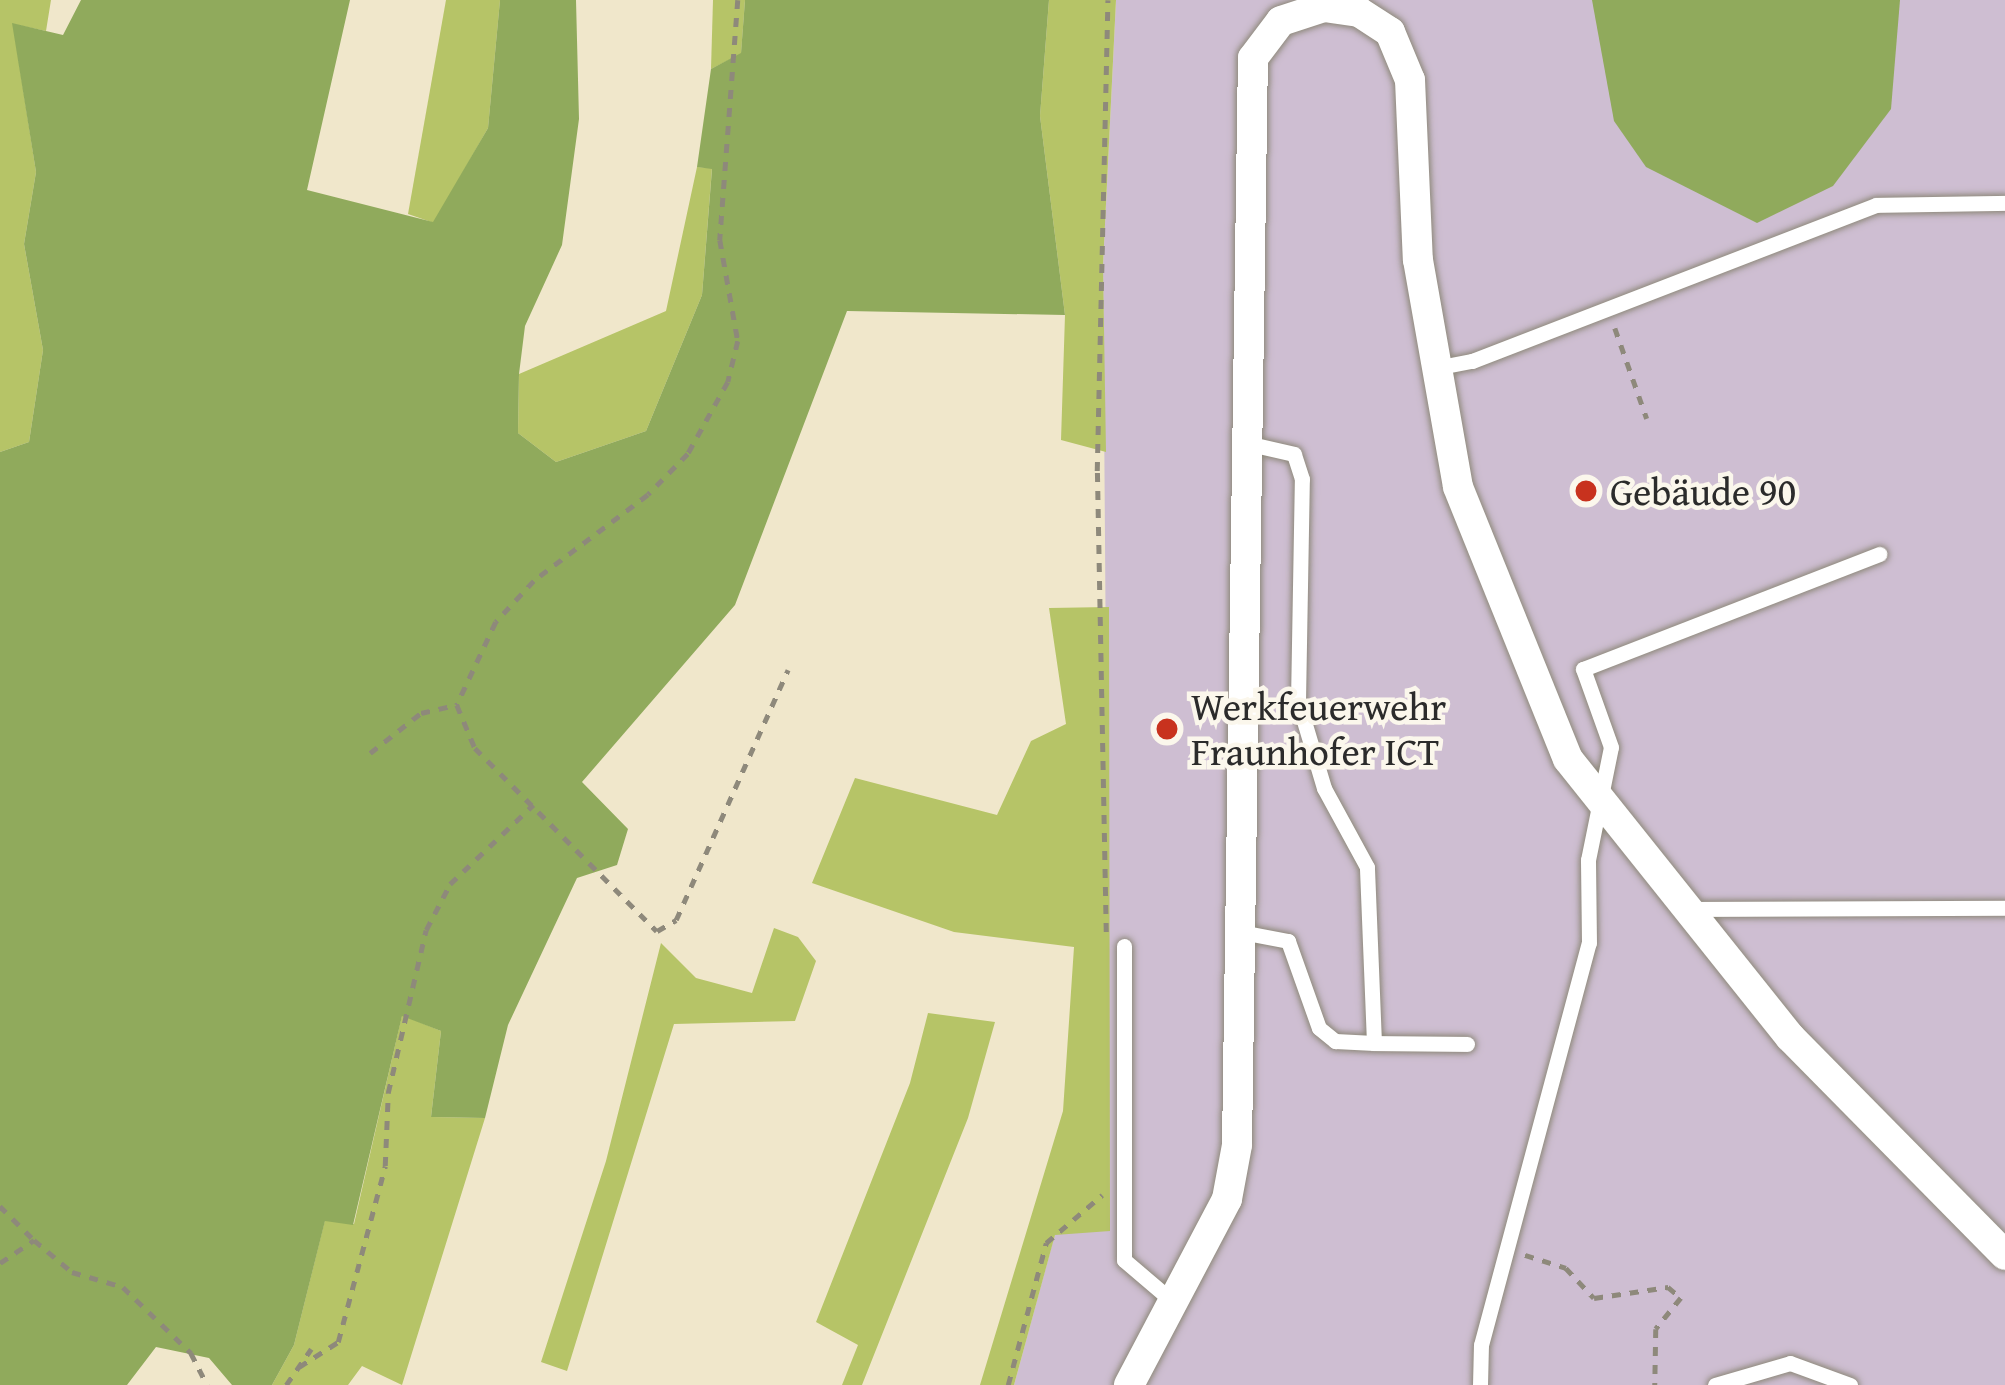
<!DOCTYPE html>
<meta charset="utf-8">
<style>
body{margin:0}
#map{position:relative;width:2005px;height:1385px;overflow:hidden;background:#f0e7cb;font-family:"Gentium Book Plus",serif}
div>[style]{position:absolute}
[style*='--x']{left:calc(var(--x)*1px);top:calc(var(--y)*1px);width:calc(var(--w)*1px);rotate:calc(var(--a)*1deg)}
.industrial>*{inset:0;background:#cebed2}
.green>*{inset:0;background:#b6c467}
.forest>*{inset:0;background:#90aa5c}
.path>*{height:4.5px;margin-top:-2.25px;transform-origin:0;background:repeating-linear-gradient(90deg,#8e897b 0 9px,transparent 0 18px)}
.roads{filter:drop-shadow(0 0 3px #8e897b) drop-shadow(0 0 3px #8e897b)}
.service>*{height:15px;margin:-7.5px;padding:0 7.5px;transform-origin:7.5px;border-radius:7.5px;background:#fff}
.minor>*{height:30px;margin:-15px;padding:0 15px;transform-origin:15px;border-radius:15px;background:#fff}
.dots>*{width:33px;height:33px;translate:-50% -50%;box-sizing:border-box;border:6px solid #fbf7ec;border-radius:50%}
span{translate:-50% -50%;white-space:nowrap;text-align:center;line-height:1.15;-webkit-text-stroke:9px #fbf7ec;paint-order:stroke}
.poi-label{font-size:39px;color:#2b2b2b}
.left{translate:0 -50%;text-align:left}
</style>
<div id="map">
<div class="industrial">
<div style="clip-path:polygon(1116px 0,2005px 0,2005px 1385px,1014px 1385px,1055px 1234px,1110px 1230px,1103px 265px)"></div>
</div>
<div class="green">
<div style="clip-path:polygon(0 0,51px 0,46px 31px,13px 24px,36px 172px,24px 244px,43px 350px,29px 442px,0 452px)"></div>
<div style="clip-path:polygon(446px 0,500px 0,488px 128px,434px 223px,408px 214px)"></div>
<div style="clip-path:polygon(713px 0,745px 0,741px 54px,711px 69px)"></div>
<div style="clip-path:polygon(1049px 0,1116px 0,1103px 265px,1106px 452px,1061px 440px,1065px 315px,1040px 116px)"></div>
<div style="clip-path:polygon(697px 167px,712px 168px,702px 295px,646px 431px,556px 462px,518px 433px,519px 374px,666px 311px)"></div>
<div style="clip-path:polygon(1109px 607px,1110px 1231px,1055px 1235px,1014px 1385px,980px 1385px,1063px 1111px,1074px 947px,954px 932px,812px 883px,855px 778px,997px 815px,1031px 741px,1066px 724px,1049px 608px)"></div>
<div style="clip-path:polygon(774px 928px,798px 937px,816px 961px,795px 1021px,674px 1024px,567px 1371px,541px 1362px,606px 1161px,661px 943px,696px 978px,752px 993px)"></div>
<div style="clip-path:polygon(928px 1013px,995px 1022px,968px 1118px,862px 1385px,842px 1385px,858px 1345px,816px 1322px,910px 1083px)"></div>
<div style="clip-path:polygon(402px 1015px,441px 1031px,431px 1117px,485px 1118px,402px 1385px,362px 1366px,348px 1385px,272px 1385px,294px 1345px,325px 1220px,354px 1224px)"></div>
</div>
<div class="forest">
<div style="clip-path:polygon(81px 0,350px 0,307px 190px,433px 222px,488px 128px,500px 0,576px 0,579px 119px,562px 245px,525px 326px,519px 374px,518px 433px,556px 462px,646px 431px,702px 295px,712px 169px,697px 167px,711px 69px,741px 53px,745px 0,1049px 0,1040px 116px,1065px 315px,847px 311px,735px 605px,582px 782px,628px 829px,617px 865px,577px 878px,508px 1025px,485px 1118px,431px 1117px,441px 1031px,402px 1016px,353px 1225px,325px 1221px,294px 1345px,272px 1385px,232px 1385px,209px 1358px,156px 1347px,127px 1385px,0 1385px,0 452px,29px 442px,43px 350px,24px 244px,36px 172px,12px 23px,63px 35px)"></div>
<div style="clip-path:polygon(1592px 0,1900px 0,1891px 109px,1833px 186px,1757px 223px,1646px 167px,1614px 121px)"></div>
</div>
<div class="path">
<div style="--x:738;--y:0;--w:241;--a:94.3"></div>
<div style="--x:720;--y:240;--w:103;--a:79.9"></div>
<div style="--x:738;--y:341;--w:42;--a:103.7"></div>
<div style="--x:728;--y:382;--w:82;--a:119.1"></div>
<div style="--x:688;--y:454;--w:57;--a:134.3"></div>
<div style="--x:648;--y:495;--w:143;--a:143"></div>
<div style="--x:534;--y:581;--w:56;--a:132.8"></div>
<div style="--x:496;--y:622;--w:92;--a:115.2"></div>
<div style="--x:457;--y:705;--w:47;--a:67.3"></div>
<div style="--x:475;--y:748;--w:258;--a:45.2"></div>
<div style="--x:657;--y:931;--w:22;--a:-30"></div>
<div style="--x:676;--y:920;--w:274;--a:-65.9"></div>
<div style="--x:1615;--y:328;--w:96;--a:70.6"></div>
<div style="--x:370;--y:753;--w:65;--a:-38.1"></div>
<div style="--x:421;--y:713;--w:37;--a:-13"></div>
<div style="--x:1106;--y:932;--w:461;--a:-91.1"></div>
<div style="--x:1097;--y:471;--w:471;--a:-88.7"></div>
<div style="--x:0;--y:1206;--w:48;--a:45"></div>
<div style="--x:1525;--y:1255;--w:43;--a:17.6"></div>
<div style="--x:1566;--y:1268;--w:41;--a:47"></div>
<div style="--x:1594;--y:1298;--w:75;--a:-8.5"></div>
<div style="--x:1668;--y:1287;--w:17;--a:40"></div>
<div style="--x:1681;--y:1298;--w:40;--a:129"></div>
<div style="--x:1656;--y:1329;--w:56;--a:91"></div>
<div style="--x:0;--y:1263;--w:41;--a:-34.1"></div>
<div style="--x:34;--y:1240;--w:50;--a:40.1"></div>
<div style="--x:72;--y:1272;--w:53;--a:16.4"></div>
<div style="--x:123;--y:1287;--w:95;--a:44.1"></div>
<div style="--x:191;--y:1353;--w:36;--a:63"></div>
<div style="--x:299;--y:1367;--w:46;--a:-32.7"></div>
<div style="--x:338;--y:1342;--w:182;--a:-75"></div>
<div style="--x:385;--y:1166;--w:73;--a:-87.6"></div>
<div style="--x:388;--y:1093;--w:167;--a:-76.9"></div>
<div style="--x:426;--y:930;--w:52;--a:-62.4"></div>
<div style="--x:450;--y:884;--w:115;--a:-43.6"></div>
<div style="--x:286;--y:1385;--w:44;--a:-55.2"></div>
<div style="--x:1008;--y:1385;--w:147;--a:-75"></div>
<div style="--x:1046;--y:1243;--w:74;--a:-40.6"></div>
</div>
<div class="roads">
<div class="service">
<div style="--x:1435;--y:368;--w:38;--a:-11"></div>
<div style="--x:1472;--y:361;--w:433;--a:-21.1"></div>
<div style="--x:1876;--y:205;--w:129;--a:-0.9"></div>
<div style="--x:1690;--y:909;--w:315;--a:-0.2"></div>
<div style="--x:1241;--y:932;--w:48;--a:10.8"></div>
<div style="--x:1288;--y:941;--w:92;--a:70.4"></div>
<div style="--x:1319;--y:1028;--w:21;--a:39"></div>
<div style="--x:1335;--y:1041;--w:39;--a:3"></div>
<div style="--x:1374;--y:1043;--w:176;--a:-92.3"></div>
<div style="--x:1367;--y:867;--w:90;--a:-118.6"></div>
<div style="--x:1324;--y:788;--w:91;--a:-106.6"></div>
<div style="--x:1298;--y:701;--w:222;--a:-89"></div>
<div style="--x:1302;--y:479;--w:26;--a:-108"></div>
<div style="--x:1294;--y:454;--w:49;--a:-167.1"></div>
<div style="--x:1124;--y:946;--w:314;--a:90"></div>
<div style="--x:1124;--y:1260;--w:62;--a:40.4"></div>
<div style="--x:1374;--y:1043;--w:93;--a:0.6"></div>
<div style="--x:1480;--y:1385;--w:40;--a:-88.6"></div>
<div style="--x:1481;--y:1345;--w:416;--a:-75"></div>
<div style="--x:1589;--y:943;--w:83;--a:-90.7"></div>
<div style="--x:1588;--y:860;--w:115;--a:-78.5"></div>
<div style="--x:1611;--y:747;--w:83;--a:-109.7"></div>
<div style="--x:1583;--y:669;--w:318;--a:-21.2"></div>
<div style="--x:1715;--y:1385;--w:78;--a:-16.3"></div>
<div style="--x:1790;--y:1363;--w:64;--a:20.1"></div>
</div>
<div class="minor">
<div style="--x:1129;--y:1385;--w:210;--a:-62.2"></div>
<div style="--x:1227;--y:1199;--w:55;--a:-79.5"></div>
<div style="--x:1237;--y:1145;--w:1087;--a:-89.16"></div>
<div style="--x:1253;--y:58;--w:46;--a:-52.9"></div>
<div style="--x:1281;--y:21;--w:45;--a:-18"></div>
<div style="--x:1324;--y:7;--w:35;--a:8"></div>
<div style="--x:1359;--y:12;--w:37;--a:33"></div>
<div style="--x:1390;--y:32;--w:52;--a:67.4"></div>
<div style="--x:1410;--y:80;--w:180;--a:87.5"></div>
<div style="--x:1418;--y:260;--w:230;--a:80"></div>
<div style="--x:1458;--y:487;--w:293;--a:68"></div>
<div style="--x:1568;--y:759;--w:356;--a:51.4"></div>
<div style="--x:1790;--y:1037;--w:306;--a:45.4"></div>
</div>
</div>
<div class="dots">
<div style="left:1586px;top:491px;background:#c8321e"></div>
<div style="left:1167px;top:729px;background:#c8321e"></div>
</div>
<div class="poi-label">
<span class="left" style="left:1610px;top:491px">Gebäude 90</span>
<span class="left" style="left:1191px;top:729px">Werkfeuerwehr<br>Fraunhofer ICT</span>
</div>
</div>
